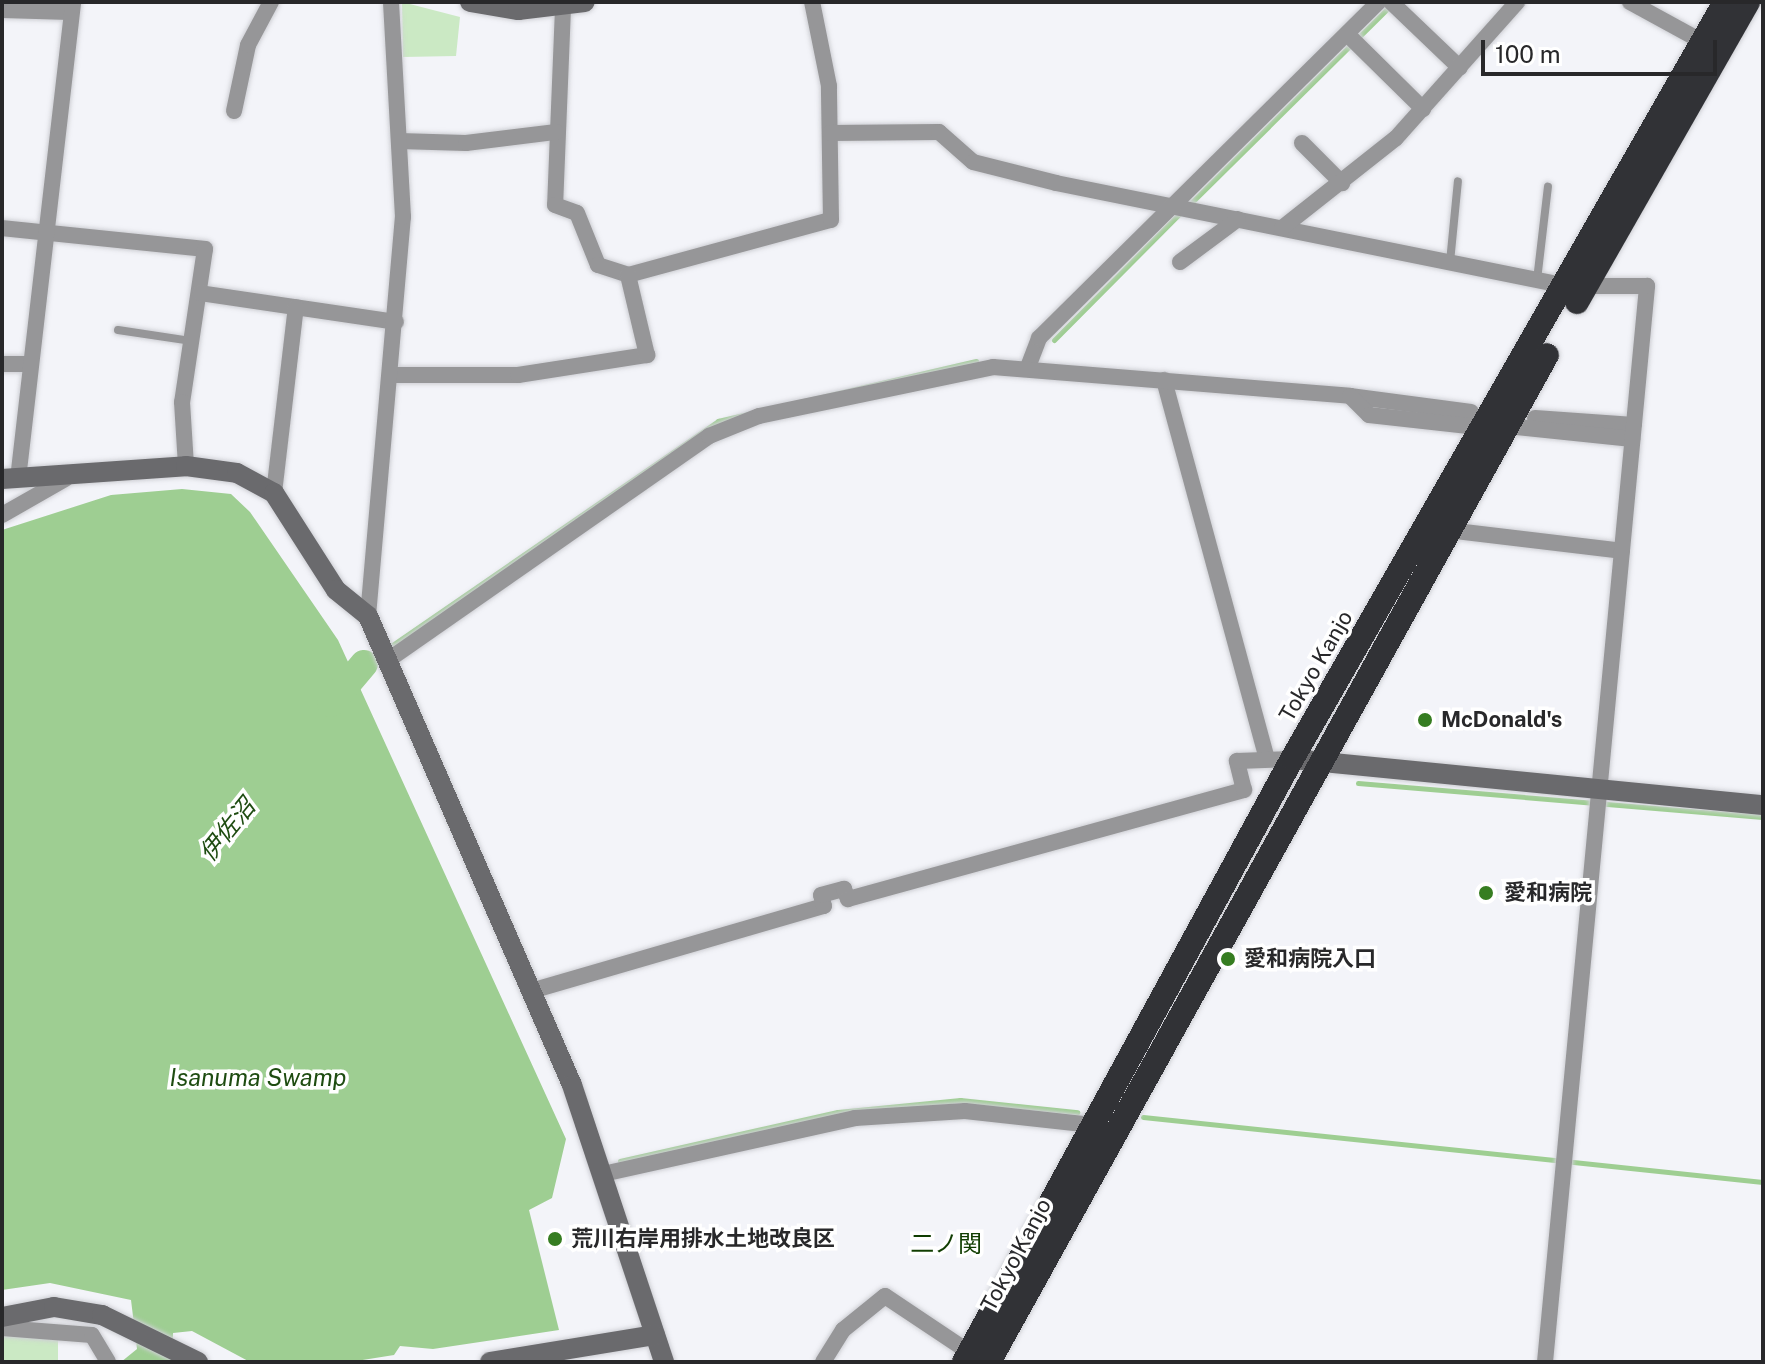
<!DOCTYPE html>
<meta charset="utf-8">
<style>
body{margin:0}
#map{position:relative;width:1765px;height:1364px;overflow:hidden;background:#f3f4f9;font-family:"Public Sans","Noto Sans JP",sans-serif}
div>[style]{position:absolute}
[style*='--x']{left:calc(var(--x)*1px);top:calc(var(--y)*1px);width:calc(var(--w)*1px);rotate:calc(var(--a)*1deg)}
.green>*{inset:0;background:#cbe9c4;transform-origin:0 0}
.water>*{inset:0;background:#9ece92}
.stream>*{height:5px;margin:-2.5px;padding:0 2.5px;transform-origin:2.5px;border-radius:2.5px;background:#9ece92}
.river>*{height:28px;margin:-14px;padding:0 14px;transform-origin:14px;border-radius:14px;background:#9ece92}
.roads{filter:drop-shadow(0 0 2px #cecfd4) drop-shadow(0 0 2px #cecfd4)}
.lane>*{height:8px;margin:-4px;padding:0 4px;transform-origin:4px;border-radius:4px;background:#969698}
.street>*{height:16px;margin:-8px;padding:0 8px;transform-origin:8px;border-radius:8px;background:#969698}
.secondary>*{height:20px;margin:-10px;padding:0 10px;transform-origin:10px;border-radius:10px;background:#6a6a6d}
.highway>*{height:24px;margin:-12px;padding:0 12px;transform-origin:12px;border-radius:12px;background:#313236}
.dots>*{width:22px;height:22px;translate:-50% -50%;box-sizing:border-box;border:4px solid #fff;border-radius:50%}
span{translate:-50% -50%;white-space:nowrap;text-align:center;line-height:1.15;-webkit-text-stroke:7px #fff;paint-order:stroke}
.street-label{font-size:22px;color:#28282a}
.poi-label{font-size:22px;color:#28282a;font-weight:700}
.left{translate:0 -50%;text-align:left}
.water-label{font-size:24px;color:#1e4c11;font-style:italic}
.neighbourhood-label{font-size:24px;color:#103d01}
.frame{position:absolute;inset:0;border:4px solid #28282a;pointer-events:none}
.scale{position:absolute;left:1481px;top:40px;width:236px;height:36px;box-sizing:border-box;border:4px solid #28282a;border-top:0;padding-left:10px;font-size:24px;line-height:28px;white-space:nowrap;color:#28282a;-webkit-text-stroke:6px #fff;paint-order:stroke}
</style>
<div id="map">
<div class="green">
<div style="clip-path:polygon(402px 2px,460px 17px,456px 56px,403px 57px)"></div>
<div style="left:58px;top:1332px;width:30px;height:56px;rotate:90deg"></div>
</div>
<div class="water">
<div style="clip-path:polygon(182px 489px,231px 494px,250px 512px,338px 640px,566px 1139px,552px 1198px,529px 1210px,559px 1330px,433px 1349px,400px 1346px,394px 1355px,350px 1362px,250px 1362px,192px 1331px,173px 1333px,172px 1362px,121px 1362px,137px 1349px,131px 1300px,50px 1283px,2px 1290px,2px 530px,111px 495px)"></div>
</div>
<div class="stream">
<div style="--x:1188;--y:206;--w:286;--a:-44.7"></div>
<div style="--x:1054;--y:340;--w:179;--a:-45.2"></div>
<div style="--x:388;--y:648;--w:401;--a:-34.5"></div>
<div style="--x:718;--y:421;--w:265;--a:-13.1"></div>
<div style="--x:364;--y:664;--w:19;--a:-32"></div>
<div style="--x:1358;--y:783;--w:406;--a:4.8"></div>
<div style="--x:1143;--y:1117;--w:623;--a:5.98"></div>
<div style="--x:620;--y:1161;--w:223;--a:-12.7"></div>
<div style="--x:838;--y:1112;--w:123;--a:-5.6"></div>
<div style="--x:960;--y:1100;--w:118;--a:5.9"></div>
</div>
<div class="river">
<div style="--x:331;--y:703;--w:51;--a:-49.8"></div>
</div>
<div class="roads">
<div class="lane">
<div style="--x:1450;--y:262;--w:81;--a:-84.4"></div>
<div style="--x:1537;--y:280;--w:94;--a:-83.3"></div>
<div style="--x:118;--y:330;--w:75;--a:8.5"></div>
</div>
<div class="street">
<div style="--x:1391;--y:2;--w:95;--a:43.7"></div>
<div style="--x:1630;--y:2;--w:83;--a:28.7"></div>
<div style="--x:563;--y:8;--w:197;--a:92.3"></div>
<div style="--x:555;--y:205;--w:23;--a:20"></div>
<div style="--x:577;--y:213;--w:56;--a:68"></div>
<div style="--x:598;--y:265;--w:32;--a:18"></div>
<div style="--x:628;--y:275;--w:210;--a:-15.2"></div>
<div style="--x:831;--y:220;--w:134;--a:-90.9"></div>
<div style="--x:829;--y:86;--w:86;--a:-101.4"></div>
<div style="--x:2;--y:10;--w:68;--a:1.7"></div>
<div style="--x:1347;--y:34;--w:107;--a:44.6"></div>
<div style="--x:234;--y:111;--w:67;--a:-78"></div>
<div style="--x:248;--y:45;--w:49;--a:-61.9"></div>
<div style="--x:830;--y:133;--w:109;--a:-0.5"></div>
<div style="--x:939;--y:132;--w:45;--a:41.4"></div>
<div style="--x:973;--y:162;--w:86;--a:14.2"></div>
<div style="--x:1056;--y:183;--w:521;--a:11.4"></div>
<div style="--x:399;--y:141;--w:67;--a:1.7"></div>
<div style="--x:466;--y:143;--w:91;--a:-7"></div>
<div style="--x:1302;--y:143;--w:57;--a:45"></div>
<div style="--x:2;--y:228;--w:204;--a:5.9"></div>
<div style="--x:205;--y:249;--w:155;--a:98.5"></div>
<div style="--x:182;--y:402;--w:64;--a:86.4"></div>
<div style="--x:1282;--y:228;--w:145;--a:-38.3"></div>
<div style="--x:1396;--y:138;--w:182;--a:-48.3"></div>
<div style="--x:1180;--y:262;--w:72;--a:-36.6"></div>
<div style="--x:200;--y:293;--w:198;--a:8.4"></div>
<div style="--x:2;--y:364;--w:28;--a:0"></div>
<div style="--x:1028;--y:367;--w:31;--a:-69"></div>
<div style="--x:1039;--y:338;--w:478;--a:-44.7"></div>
<div style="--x:390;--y:375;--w:128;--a:0"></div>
<div style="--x:518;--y:375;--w:131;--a:-8.8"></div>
<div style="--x:647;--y:355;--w:82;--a:-103.4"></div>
<div style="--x:1164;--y:380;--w:389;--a:74.8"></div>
<div style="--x:1350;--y:396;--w:122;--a:7.5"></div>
<div style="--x:1535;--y:418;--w:99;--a:4"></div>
<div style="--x:1507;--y:426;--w:126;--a:5.9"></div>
<div style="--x:18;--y:479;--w:480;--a:-83.4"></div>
<div style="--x:274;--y:493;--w:187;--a:-83.3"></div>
<div style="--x:2;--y:515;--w:73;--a:-29.7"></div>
<div style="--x:1447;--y:530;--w:176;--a:6.8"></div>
<div style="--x:368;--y:616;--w:401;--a:-85"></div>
<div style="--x:403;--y:217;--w:215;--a:-93.2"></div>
<div style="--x:391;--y:658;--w:388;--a:-34.9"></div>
<div style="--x:709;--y:436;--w:54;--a:-21.8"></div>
<div style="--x:759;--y:416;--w:239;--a:-11.8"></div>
<div style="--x:993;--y:367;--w:358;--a:4.6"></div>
<div style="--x:1350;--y:396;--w:27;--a:45"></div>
<div style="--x:1369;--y:415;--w:118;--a:6.3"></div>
<div style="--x:531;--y:991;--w:305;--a:-16.2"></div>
<div style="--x:824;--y:906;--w:11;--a:-105"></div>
<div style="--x:821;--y:895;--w:24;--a:-15"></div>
<div style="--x:844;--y:889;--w:11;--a:68"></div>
<div style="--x:848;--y:899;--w:411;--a:-15.4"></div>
<div style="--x:1244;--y:790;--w:30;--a:-104"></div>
<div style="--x:1237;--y:761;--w:55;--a:-2.1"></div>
<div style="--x:603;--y:1174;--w:258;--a:-12.5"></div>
<div style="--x:855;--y:1118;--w:110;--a:-3.6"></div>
<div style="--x:965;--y:1111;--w:128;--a:6.3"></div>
<div style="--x:2;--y:1328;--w:90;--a:4.4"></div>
<div style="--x:92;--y:1335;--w:31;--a:59"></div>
<div style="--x:823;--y:1362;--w:38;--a:-58"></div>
<div style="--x:843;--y:1330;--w:54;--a:-39"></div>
<div style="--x:885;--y:1296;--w:101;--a:33.7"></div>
<div style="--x:1545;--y:1362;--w:1081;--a:-84.58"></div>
<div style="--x:1647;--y:286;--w:60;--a:180"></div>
</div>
<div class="secondary">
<div style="--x:470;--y:2;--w:49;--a:9.5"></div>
<div style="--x:518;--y:10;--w:67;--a:-6.8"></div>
<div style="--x:2;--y:479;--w:184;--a:-4"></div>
<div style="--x:186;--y:466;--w:51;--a:7.8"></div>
<div style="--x:237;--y:473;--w:42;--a:28.4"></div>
<div style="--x:274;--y:493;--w:115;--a:57.4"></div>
<div style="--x:336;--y:590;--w:41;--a:39.1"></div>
<div style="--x:368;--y:616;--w:511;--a:66.49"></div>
<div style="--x:572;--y:1085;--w:292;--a:71.6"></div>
<div style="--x:1292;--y:759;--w:473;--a:5.6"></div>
<div style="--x:2;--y:1317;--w:53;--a:-10.9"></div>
<div style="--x:54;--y:1307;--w:49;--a:9.5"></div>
<div style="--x:102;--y:1315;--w:107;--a:26.1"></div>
<div style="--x:490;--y:1362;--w:167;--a:-9.3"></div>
</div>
<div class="highway">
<div style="--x:1577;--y:302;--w:345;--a:-60.3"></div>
<div style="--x:964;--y:1362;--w:686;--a:-61.46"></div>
<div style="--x:1292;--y:759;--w:872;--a:-60.23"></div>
<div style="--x:989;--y:1362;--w:1151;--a:-61.01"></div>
</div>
</div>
<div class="dots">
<div style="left:1425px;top:720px;background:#367d21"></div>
<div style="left:1486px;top:893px;background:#367d21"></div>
<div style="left:1228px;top:959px;background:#367d21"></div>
<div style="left:555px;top:1239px;background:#367d21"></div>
</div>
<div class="street-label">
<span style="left:1316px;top:666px;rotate:-60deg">Tokyo Kanjo</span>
<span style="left:1016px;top:1255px;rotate:-62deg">Tokyo Kanjo</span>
</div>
<div class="poi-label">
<span class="left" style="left:1441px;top:720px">McDonald's</span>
<span class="left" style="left:1504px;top:893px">愛和病院</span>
<span class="left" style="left:1244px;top:959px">愛和病院入口</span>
<span class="left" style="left:571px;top:1239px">荒川右岸用排水土地改良区</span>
</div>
<div class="water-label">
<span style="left:227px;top:830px;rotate:-51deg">伊佐沼</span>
<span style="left:258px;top:1078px">Isanuma Swamp</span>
</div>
<div class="neighbourhood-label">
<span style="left:946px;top:1244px">二ノ関</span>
</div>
<div class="frame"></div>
<div class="scale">100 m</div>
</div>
